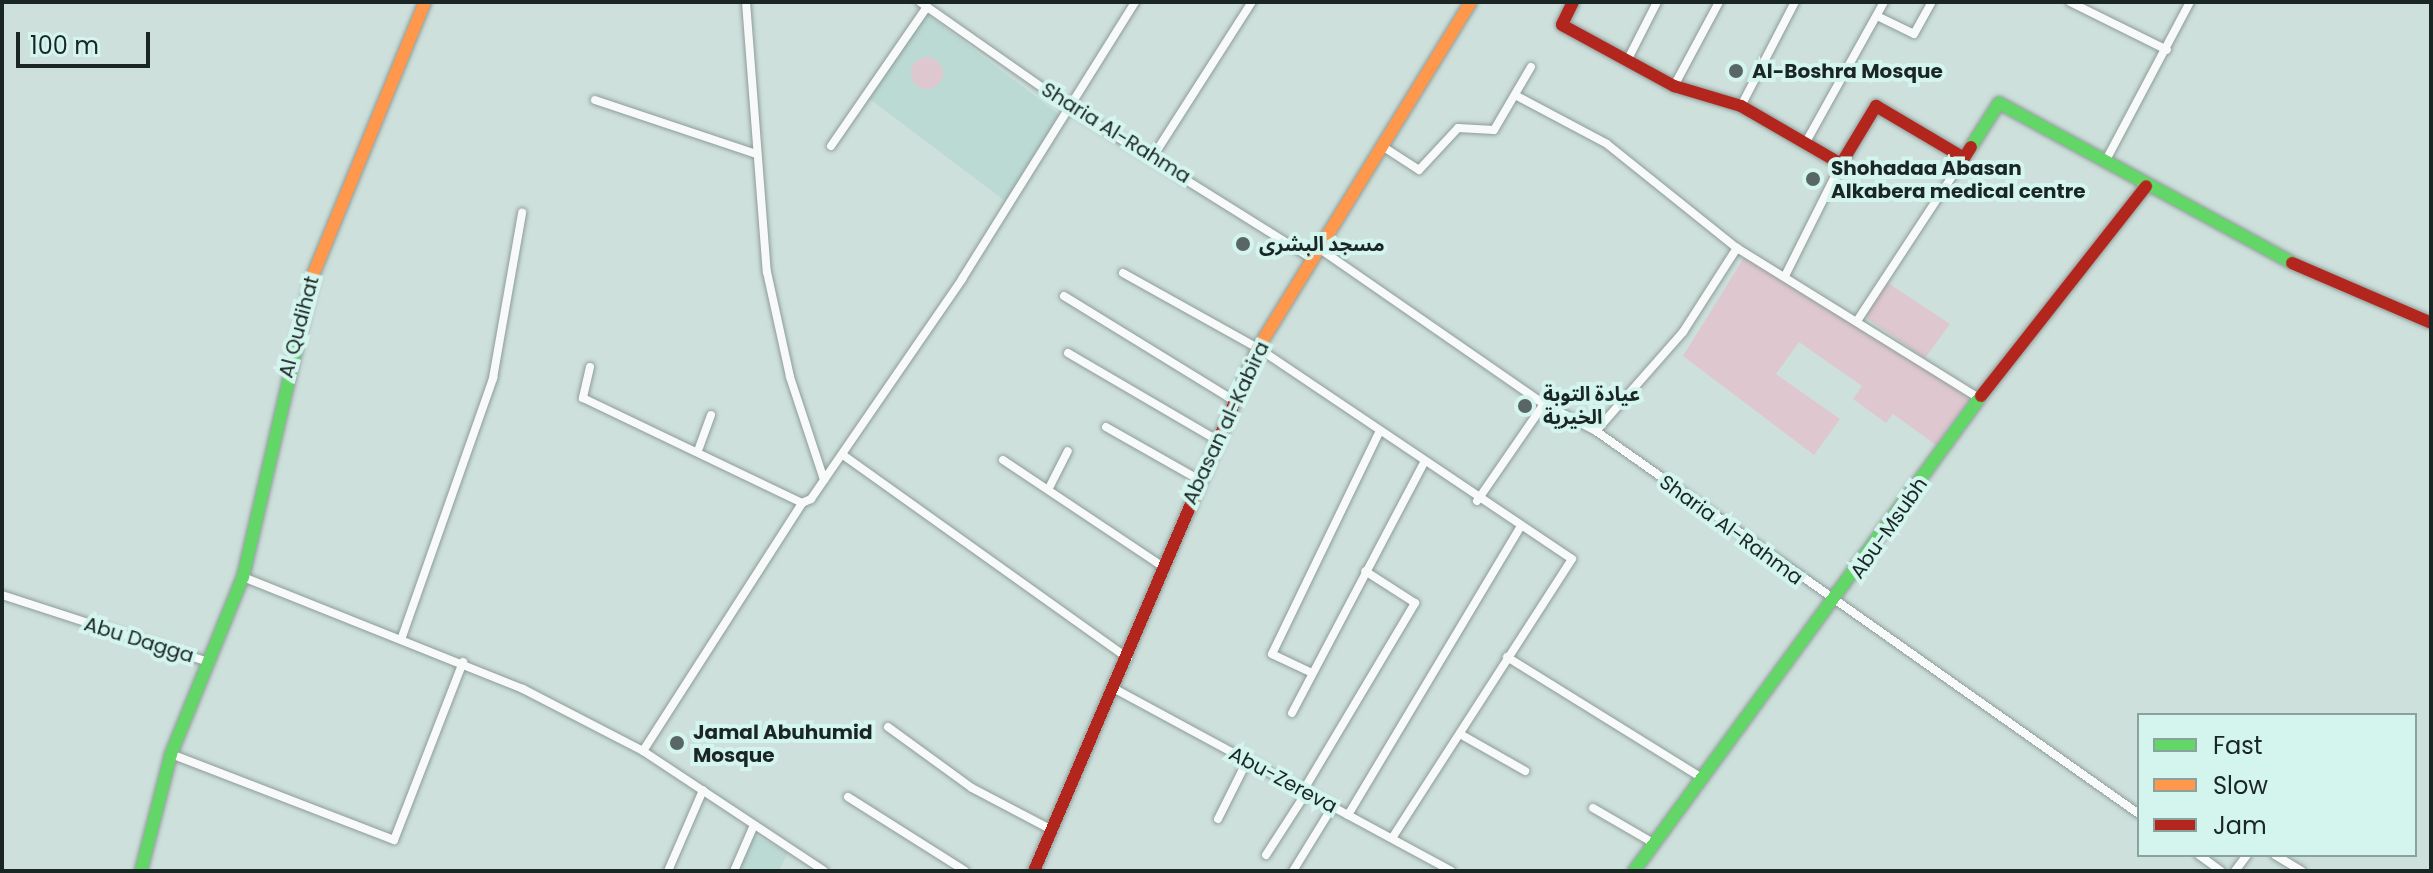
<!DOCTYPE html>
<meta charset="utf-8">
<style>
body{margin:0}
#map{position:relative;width:2433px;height:873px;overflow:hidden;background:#cee0dc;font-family:Poppins,"Noto Sans Arabic",sans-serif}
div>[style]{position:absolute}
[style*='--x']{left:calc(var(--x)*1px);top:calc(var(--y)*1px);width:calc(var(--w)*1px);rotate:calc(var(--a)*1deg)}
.built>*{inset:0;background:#bcdad4;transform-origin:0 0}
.green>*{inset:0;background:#dec7cf}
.round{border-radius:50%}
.roads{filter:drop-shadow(0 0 2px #8e9c99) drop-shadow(0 0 2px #8e9c99)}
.street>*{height:8px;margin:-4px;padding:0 4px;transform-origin:4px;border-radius:4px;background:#f8fafa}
.fast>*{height:12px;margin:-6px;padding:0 6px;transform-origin:6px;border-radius:6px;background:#63d668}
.slow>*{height:12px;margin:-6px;padding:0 6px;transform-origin:6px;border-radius:6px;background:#ff974d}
.jam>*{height:12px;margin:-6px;padding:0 6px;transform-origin:6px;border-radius:6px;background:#b3261e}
.dots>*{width:22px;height:22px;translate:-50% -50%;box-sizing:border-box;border:4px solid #d4f4ee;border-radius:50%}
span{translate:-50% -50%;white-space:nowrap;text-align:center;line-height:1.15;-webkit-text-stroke:8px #d4f4ee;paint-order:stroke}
.poi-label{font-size:20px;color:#1a2624;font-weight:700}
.left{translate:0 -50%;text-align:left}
.street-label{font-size:20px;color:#1a2624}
.frame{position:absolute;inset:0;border:4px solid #1a2624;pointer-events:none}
.legend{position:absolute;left:2137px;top:713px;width:280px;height:144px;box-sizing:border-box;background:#d4f4ee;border:2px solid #8aa29d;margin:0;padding:10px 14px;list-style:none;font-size:24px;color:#1a2624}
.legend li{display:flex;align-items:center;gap:16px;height:40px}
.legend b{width:40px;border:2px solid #8aa29d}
.scale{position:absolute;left:16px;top:32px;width:134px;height:36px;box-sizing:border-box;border:4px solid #1a2624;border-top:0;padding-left:10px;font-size:24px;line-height:28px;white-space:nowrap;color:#1a2624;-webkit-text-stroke:6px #d4f4ee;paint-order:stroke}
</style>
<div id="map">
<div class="built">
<div style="left:925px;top:13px;width:177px;height:102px;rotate:37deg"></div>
<div style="clip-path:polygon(754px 835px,788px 853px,779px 871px,738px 871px)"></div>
</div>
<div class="green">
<div class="round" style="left:911px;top:57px;width:32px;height:32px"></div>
<div style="clip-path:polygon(1745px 256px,1865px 324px,1969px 399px,1936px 445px,1893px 414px,1886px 423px,1853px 399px,1862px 386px,1799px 342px,1776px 374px,1840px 419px,1814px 455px,1683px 356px)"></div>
<div style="clip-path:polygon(1885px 281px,1950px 324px,1925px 358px,1868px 319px,1866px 309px)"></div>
</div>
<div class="roads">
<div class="street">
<div style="--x:746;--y:2;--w:271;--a:85.6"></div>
<div style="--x:767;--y:272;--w:107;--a:77.6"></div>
<div style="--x:790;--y:377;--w:108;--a:71.7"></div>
<div style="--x:920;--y:2;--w:188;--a:35"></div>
<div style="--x:1074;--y:110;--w:283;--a:32"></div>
<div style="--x:2070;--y:2;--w:108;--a:26.3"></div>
<div style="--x:1877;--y:16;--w:41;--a:25.9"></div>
<div style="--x:1914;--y:34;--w:37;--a:-61"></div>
<div style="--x:1628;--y:59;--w:64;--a:-63"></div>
<div style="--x:1674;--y:86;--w:95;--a:-61.8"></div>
<div style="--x:1515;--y:95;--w:104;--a:28"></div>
<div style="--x:1607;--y:144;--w:166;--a:38.7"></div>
<div style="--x:1737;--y:248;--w:285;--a:31.8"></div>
<div style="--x:595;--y:100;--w:170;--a:18.5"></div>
<div style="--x:1741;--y:106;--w:117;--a:-62.6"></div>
<div style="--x:1806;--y:142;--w:160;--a:-60.9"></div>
<div style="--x:831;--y:146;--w:169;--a:-55.4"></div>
<div style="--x:1382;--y:146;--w:44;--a:33"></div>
<div style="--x:1419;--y:170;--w:57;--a:-47.1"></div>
<div style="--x:1458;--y:128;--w:36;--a:3"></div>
<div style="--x:1494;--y:130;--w:73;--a:-59.6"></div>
<div style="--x:1154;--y:155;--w:182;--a:-57.4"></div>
<div style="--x:2106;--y:160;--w:179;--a:-62"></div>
<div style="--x:1320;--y:249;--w:272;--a:34.7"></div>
<div style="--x:1544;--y:404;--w:59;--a:27.4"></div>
<div style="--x:1596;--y:431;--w:664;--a:35.2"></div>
<div style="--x:1123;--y:273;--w:154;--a:29.1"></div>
<div style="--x:1258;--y:348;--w:378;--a:33.9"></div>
<div style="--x:1572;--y:559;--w:332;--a:122.8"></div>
<div style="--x:1785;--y:276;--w:125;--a:-63.4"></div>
<div style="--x:1064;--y:296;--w:198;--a:31.6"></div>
<div style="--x:1859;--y:318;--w:191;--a:-56.7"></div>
<div style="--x:1068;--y:353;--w:170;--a:30.3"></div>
<div style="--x:590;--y:367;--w:32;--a:103"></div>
<div style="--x:583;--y:398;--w:243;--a:25.6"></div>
<div style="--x:1106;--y:427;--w:106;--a:29.5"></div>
<div style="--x:1596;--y:431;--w:132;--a:-48.7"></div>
<div style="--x:1683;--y:332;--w:100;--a:-57.3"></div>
<div style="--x:699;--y:448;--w:35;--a:-70"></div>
<div style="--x:843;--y:455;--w:350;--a:35.5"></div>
<div style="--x:1003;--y:460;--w:191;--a:33.7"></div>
<div style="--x:1050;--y:486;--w:39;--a:-63"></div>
<div style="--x:1477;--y:501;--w:118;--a:-55.4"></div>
<div style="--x:243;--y:577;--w:302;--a:21.8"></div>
<div style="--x:523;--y:689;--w:135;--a:27.3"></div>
<div style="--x:643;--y:751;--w:217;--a:33.5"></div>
<div style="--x:2;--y:595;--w:213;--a:18"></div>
<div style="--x:402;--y:637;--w:275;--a:-70.6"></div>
<div style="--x:493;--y:378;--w:168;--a:-80"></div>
<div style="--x:1507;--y:657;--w:229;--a:31.8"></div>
<div style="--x:1310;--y:672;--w:42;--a:-154.7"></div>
<div style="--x:1272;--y:654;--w:246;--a:-64.2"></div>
<div style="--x:1115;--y:689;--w:382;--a:28.4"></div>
<div style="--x:1292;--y:713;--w:283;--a:-62.2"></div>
<div style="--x:888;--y:727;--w:104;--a:36"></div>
<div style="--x:972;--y:788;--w:90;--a:27.7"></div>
<div style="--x:1460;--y:734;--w:75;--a:29.6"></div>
<div style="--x:643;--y:751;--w:295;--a:-57.3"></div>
<div style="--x:802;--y:503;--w:10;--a:-24"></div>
<div style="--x:811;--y:499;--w:267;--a:-55.5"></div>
<div style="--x:962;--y:279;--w:327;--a:-58"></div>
<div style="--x:171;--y:754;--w:239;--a:21.1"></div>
<div style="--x:394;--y:840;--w:191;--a:-68.8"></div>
<div style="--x:1303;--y:791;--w:219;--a:-59.2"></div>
<div style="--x:1415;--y:603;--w:59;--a:-147.4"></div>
<div style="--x:848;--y:797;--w:138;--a:32.3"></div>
<div style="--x:1593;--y:808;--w:72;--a:30.1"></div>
<div style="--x:1348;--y:815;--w:335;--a:-59.1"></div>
<div style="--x:1218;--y:819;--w:65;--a:-63.4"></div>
<div style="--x:1266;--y:855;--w:74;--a:-57.2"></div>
<div style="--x:2199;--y:855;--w:27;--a:36"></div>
<div style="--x:2275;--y:855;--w:31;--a:31"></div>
<div style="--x:668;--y:871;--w:88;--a:-66.6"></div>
<div style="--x:734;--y:871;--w:50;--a:-66.5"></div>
<div style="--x:1293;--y:871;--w:76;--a:-58.4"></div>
<div style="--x:2235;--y:871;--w:20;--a:-53"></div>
</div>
<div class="fast">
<div style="--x:1971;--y:147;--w:52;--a:-57.5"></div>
<div style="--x:1999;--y:103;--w:334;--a:28.6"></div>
<div style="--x:141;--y:871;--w:121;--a:-75.6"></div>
<div style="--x:171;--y:754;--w:191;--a:-67.9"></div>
<div style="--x:243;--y:577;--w:310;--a:-76.9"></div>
<div style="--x:1634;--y:871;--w:588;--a:-53.85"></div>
</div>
<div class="slow">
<div style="--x:313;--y:275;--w:295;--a:-67.7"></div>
<div style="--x:1239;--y:392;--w:48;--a:-66.6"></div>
<div style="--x:1258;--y:348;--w:406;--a:-58.4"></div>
</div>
<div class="jam">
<div style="--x:1573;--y:2;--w:25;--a:116"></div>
<div style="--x:1562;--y:25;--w:128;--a:28.6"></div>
<div style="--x:1674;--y:86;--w:70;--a:16.6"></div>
<div style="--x:1741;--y:106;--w:116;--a:30.1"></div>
<div style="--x:1841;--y:164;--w:68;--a:-58.9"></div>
<div style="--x:1876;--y:106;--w:102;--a:30.6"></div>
<div style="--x:1964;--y:158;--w:13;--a:-58"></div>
<div style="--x:2292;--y:263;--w:151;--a:23.3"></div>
<div style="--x:1981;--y:396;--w:267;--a:-51.8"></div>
<div style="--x:1034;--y:871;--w:521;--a:-66.83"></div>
</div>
</div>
<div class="dots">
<div style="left:1736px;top:71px;background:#596764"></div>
<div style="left:1813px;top:179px;background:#596764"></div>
<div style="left:1243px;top:244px;background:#596764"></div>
<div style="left:1525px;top:406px;background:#596764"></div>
<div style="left:677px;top:743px;background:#596764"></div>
</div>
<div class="poi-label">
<span class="left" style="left:1752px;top:71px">Al-Boshra Mosque</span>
<span class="left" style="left:1831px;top:180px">Shohadaa Abasan<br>Alkabera medical centre</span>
<span class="left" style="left:1259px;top:244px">مسجد البشرى</span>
<span class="left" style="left:1543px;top:406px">عيادة التوبة<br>الخيرية</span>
<span class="left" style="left:693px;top:744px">Jamal Abuhumid<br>Mosque</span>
</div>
<div class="street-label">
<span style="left:1116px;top:133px;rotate:32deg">Sharia Al-Rahma</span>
<span style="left:299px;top:327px;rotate:-75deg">Al Qudihat</span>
<span style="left:1226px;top:423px;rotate:-65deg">Abasan al-Kabira</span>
<span style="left:1889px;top:528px;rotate:-55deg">Abu-Msubh</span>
<span style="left:1731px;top:530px;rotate:36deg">Sharia Al-Rahma</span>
<span style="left:139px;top:640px;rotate:17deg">Abu Dagga</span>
<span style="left:1283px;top:780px;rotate:28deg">Abu-Zereva</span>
</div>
<div class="frame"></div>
<ul class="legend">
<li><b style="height:10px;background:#63d668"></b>Fast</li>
<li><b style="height:10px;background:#ff974d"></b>Slow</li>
<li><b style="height:10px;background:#b3261e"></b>Jam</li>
</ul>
<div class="scale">100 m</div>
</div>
